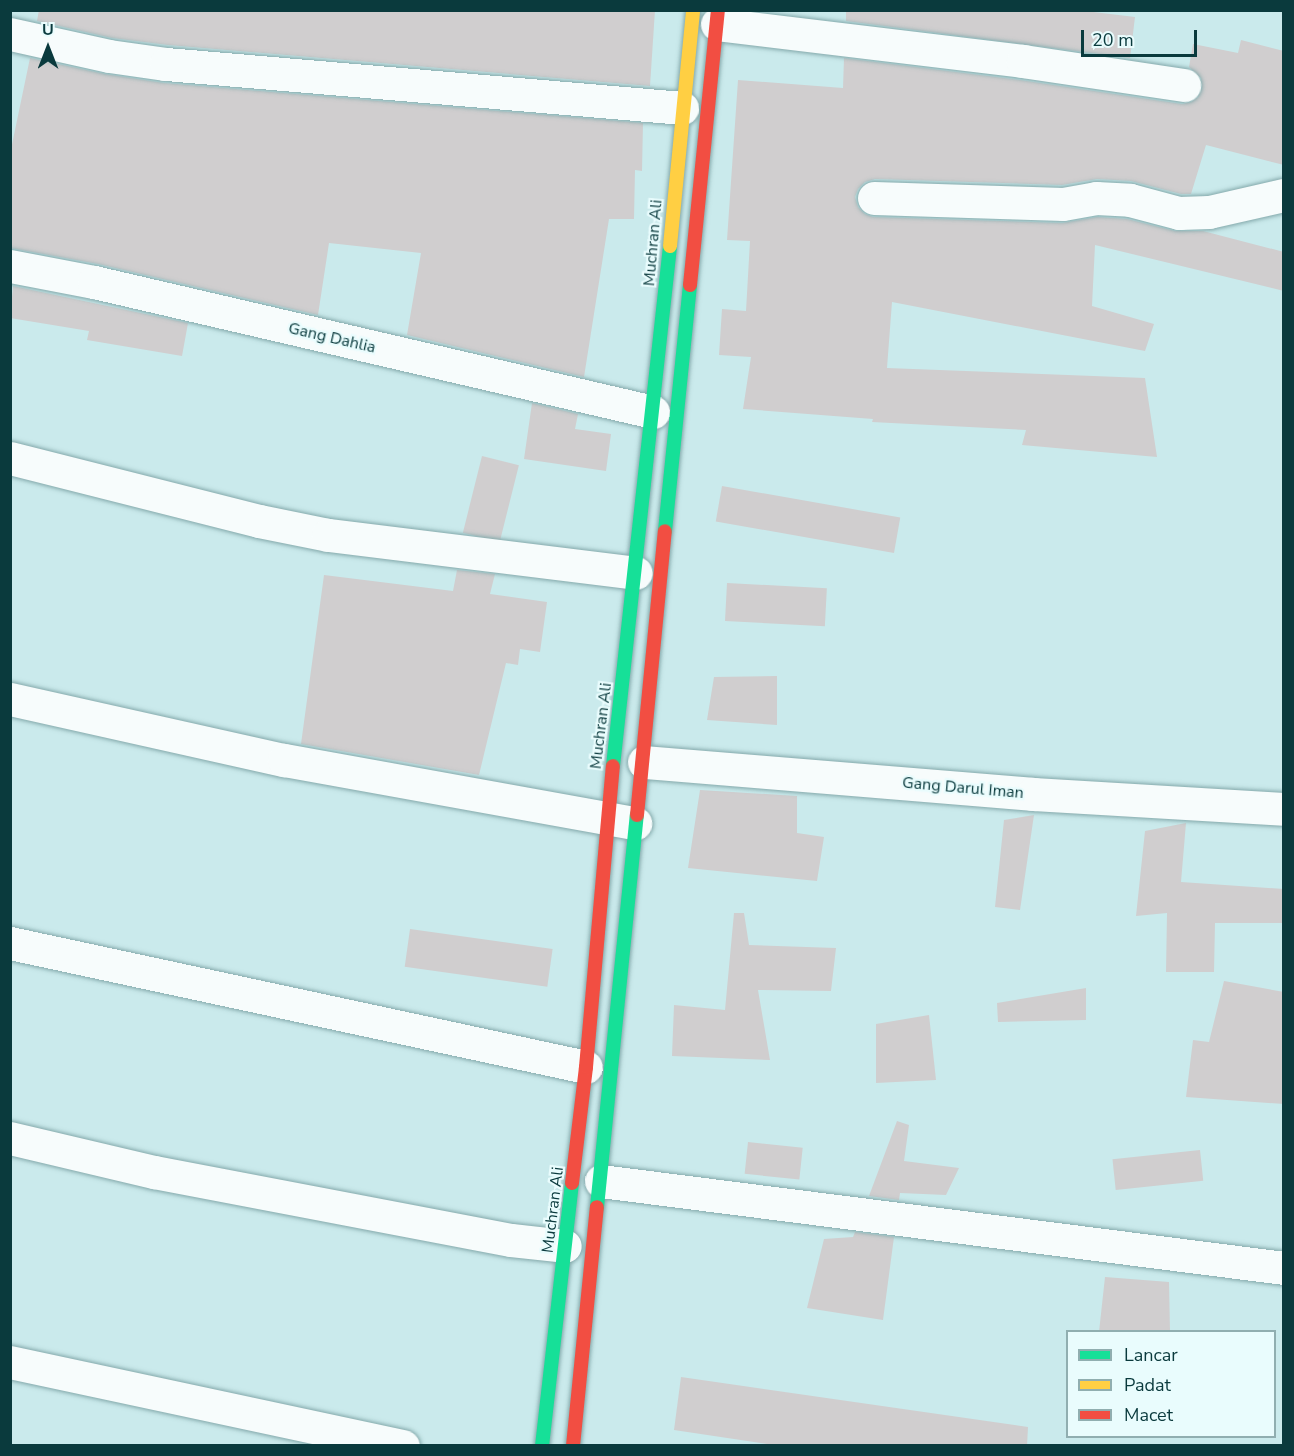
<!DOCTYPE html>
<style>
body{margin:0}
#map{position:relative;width:1294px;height:1456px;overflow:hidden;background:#caeaec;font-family:"Nunito Sans",sans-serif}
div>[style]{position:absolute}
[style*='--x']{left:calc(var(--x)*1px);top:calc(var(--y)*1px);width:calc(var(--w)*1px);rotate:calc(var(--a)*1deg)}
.building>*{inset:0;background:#d0cecf;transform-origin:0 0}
.roads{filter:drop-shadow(0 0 2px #84a9ab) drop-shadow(0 0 2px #84a9ab)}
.street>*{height:33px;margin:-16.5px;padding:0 16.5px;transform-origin:16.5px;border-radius:16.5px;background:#f7fcfc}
.fast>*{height:14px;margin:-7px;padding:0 7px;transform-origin:7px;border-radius:7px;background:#16e098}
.slow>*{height:14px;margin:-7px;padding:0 7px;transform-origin:7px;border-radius:7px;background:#ffcf43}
.jam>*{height:14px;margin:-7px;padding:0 7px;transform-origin:7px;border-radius:7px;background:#f24e42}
span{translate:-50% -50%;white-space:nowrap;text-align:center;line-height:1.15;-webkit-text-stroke:4.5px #e9fcfd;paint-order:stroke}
.street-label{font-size:16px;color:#0a3a3d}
.frame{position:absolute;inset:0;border:12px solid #0a3a3d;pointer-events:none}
.legend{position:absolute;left:1066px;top:1330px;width:210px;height:108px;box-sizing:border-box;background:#e9fcfd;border:2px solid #90aeb0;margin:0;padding:8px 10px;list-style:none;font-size:18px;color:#0a3a3d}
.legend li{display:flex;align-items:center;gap:12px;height:30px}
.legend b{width:30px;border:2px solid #90aeb0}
.north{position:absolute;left:18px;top:18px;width:60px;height:60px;-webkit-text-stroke:4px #e9fcfd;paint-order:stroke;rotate:0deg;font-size:16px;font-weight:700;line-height:24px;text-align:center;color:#0a3a3d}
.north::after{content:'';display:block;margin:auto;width:21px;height:27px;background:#0a3a3d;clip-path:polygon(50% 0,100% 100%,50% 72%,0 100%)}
.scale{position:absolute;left:1081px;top:30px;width:116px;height:27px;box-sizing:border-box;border:3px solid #0a3a3d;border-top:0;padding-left:8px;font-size:18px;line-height:21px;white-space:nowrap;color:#0a3a3d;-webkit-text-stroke:4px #e9fcfd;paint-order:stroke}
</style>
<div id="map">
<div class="building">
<div style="clip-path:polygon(39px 10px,655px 10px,650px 86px,168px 45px,112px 38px,37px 21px)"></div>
<div style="clip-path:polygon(846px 10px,1077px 10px,1135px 17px,1130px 58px,846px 21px)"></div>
<div style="clip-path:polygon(1241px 40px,1284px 51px,1284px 165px,1206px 145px,1191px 194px,1181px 194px,1131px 181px,1097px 179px,1062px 185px,875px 179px,865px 182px,858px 189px,855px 197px,858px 207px,865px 214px,873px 217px,1062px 223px,1097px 217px,1127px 219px,1175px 231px,1203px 231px,1284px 252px,1284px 291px,1095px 245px,1092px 306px,1154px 324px,1145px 351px,892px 302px,887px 368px,1145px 378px,1157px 457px,1022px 445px,1026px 430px,872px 422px,873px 419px,743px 409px,751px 357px,719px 355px,722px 309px,746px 311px,750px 241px,727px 240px,738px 80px,843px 88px,844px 58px,1020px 80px,1182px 104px,1191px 102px,1198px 97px,1202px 88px,1201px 78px,1189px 67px,1193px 44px,1238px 53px)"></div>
<div style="clip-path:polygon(30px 58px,105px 74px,164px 83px,643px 123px,642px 171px,635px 170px,634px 219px,609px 219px,584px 377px,407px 335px,421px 253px,329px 243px,318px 315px,98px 264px,10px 248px,10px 154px)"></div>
<div style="clip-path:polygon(13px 286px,188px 323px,182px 356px,87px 340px,89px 331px,10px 318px)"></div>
<div style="clip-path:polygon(532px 403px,578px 414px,575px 429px,611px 434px,606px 471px,524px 459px)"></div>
<div style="left:482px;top:456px;width:38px;height:79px;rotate:14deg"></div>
<div style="left:722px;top:486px;width:181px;height:36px;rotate:10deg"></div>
<div style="clip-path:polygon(457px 570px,495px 574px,490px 594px,547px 602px,540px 652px,520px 649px,518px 665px,506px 663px,479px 775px,301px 744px,324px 575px,453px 591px)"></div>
<div style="left:727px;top:583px;width:100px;height:38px;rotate:3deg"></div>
<div style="clip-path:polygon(777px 676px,777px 725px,707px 720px,714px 677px)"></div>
<div style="clip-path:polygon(700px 790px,797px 796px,797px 833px,824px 837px,817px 881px,688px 868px)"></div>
<div style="clip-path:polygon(1034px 815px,1020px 910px,995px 907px,1004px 820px)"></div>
<div style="clip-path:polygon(1186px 823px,1181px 882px,1284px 889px,1284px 923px,1215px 923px,1214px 972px,1166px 972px,1167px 913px,1136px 916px,1145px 831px)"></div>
<div style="clip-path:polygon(734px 913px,744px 913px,749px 945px,836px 948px,831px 991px,758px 990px,770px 1060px,672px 1056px,674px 1005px,725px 1010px)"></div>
<div style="left:410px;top:929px;width:144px;height:38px;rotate:8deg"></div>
<div style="clip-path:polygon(1224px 981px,1284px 992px,1284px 1104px,1186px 1097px,1193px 1040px,1209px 1042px)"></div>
<div style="clip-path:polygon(1086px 988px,1086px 1020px,998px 1022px,997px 1003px)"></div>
<div style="clip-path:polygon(929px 1015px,936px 1080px,876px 1083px,876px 1024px)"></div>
<div style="clip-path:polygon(897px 1121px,909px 1125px,904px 1161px,959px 1168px,946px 1195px,900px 1193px,899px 1200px,869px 1196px)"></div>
<div style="left:748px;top:1142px;width:55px;height:32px;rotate:6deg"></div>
<div style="left:1200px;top:1150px;width:31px;height:88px;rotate:84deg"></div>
<div style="clip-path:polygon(855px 1232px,894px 1237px,883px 1320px,807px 1308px,824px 1239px,853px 1237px)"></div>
<div style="clip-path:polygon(1105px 1277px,1169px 1282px,1170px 1332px,1099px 1332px)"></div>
<div style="clip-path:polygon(681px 1377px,1028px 1427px,1027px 1446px,781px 1446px,674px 1430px)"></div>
</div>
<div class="roads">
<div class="street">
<div style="--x:717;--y:24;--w:308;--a:6.9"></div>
<div style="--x:1023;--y:61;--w:163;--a:8.5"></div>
<div style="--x:10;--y:34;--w:101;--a:12.5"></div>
<div style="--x:109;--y:56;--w:58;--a:8"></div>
<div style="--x:166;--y:64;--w:518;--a:4.87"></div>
<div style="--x:874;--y:198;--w:189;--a:1.8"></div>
<div style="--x:1063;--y:204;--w:34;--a:-10"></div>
<div style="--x:1096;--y:198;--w:34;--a:3"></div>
<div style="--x:1130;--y:200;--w:51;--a:14.9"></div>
<div style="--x:1179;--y:213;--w:30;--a:-2"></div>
<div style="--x:1209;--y:212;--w:77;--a:-12.8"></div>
<div style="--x:10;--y:266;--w:86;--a:10.8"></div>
<div style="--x:94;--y:282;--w:574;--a:13.09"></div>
<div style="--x:10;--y:458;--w:257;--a:14.2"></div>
<div style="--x:259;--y:521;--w:70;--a:11.5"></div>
<div style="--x:328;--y:535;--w:310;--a:7"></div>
<div style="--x:10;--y:699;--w:281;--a:12.6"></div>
<div style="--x:284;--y:760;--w:357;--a:10.2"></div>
<div style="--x:644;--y:762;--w:390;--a:4.7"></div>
<div style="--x:1033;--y:794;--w:251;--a:3.4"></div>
<div style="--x:10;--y:943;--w:589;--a:12.15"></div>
<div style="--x:10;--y:1138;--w:148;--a:13.3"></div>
<div style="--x:154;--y:1172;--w:363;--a:10.8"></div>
<div style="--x:511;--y:1240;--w:54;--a:6.3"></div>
<div style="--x:601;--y:1181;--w:689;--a:7.26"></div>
<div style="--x:10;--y:1362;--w:402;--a:12.1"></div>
</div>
<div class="fast">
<div style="--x:665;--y:531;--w:247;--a:-84.2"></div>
<div style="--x:613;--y:766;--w:523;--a:-83.74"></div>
<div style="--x:597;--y:1207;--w:394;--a:-84.2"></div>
<div style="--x:542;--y:1446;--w:265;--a:-83.5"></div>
</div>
<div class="slow">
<div style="--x:670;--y:246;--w:237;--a:-84.4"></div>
</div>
<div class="jam">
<div style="--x:690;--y:285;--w:276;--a:-84.2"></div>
<div style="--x:637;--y:815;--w:285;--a:-84.4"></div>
<div style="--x:572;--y:1183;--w:117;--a:-83.1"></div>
<div style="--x:586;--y:1067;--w:302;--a:-84.9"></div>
<div style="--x:573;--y:1446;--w:240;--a:-84.3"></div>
</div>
</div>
<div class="street-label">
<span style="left:653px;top:243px;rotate:-85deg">Muchran Ali</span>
<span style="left:332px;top:338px;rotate:13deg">Gang Dahlia</span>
<span style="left:601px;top:726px;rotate:-83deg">Muchran Ali</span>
<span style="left:963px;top:788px;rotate:5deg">Gang Darul Iman</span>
<span style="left:553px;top:1210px;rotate:-83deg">Muchran Ali</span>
</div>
<div class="frame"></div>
<ul class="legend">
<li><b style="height:8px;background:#16e098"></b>Lancar</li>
<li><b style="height:8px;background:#ffcf43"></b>Padat</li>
<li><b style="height:8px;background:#f24e42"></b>Macet</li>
</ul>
<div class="north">U</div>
<div class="scale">20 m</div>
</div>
